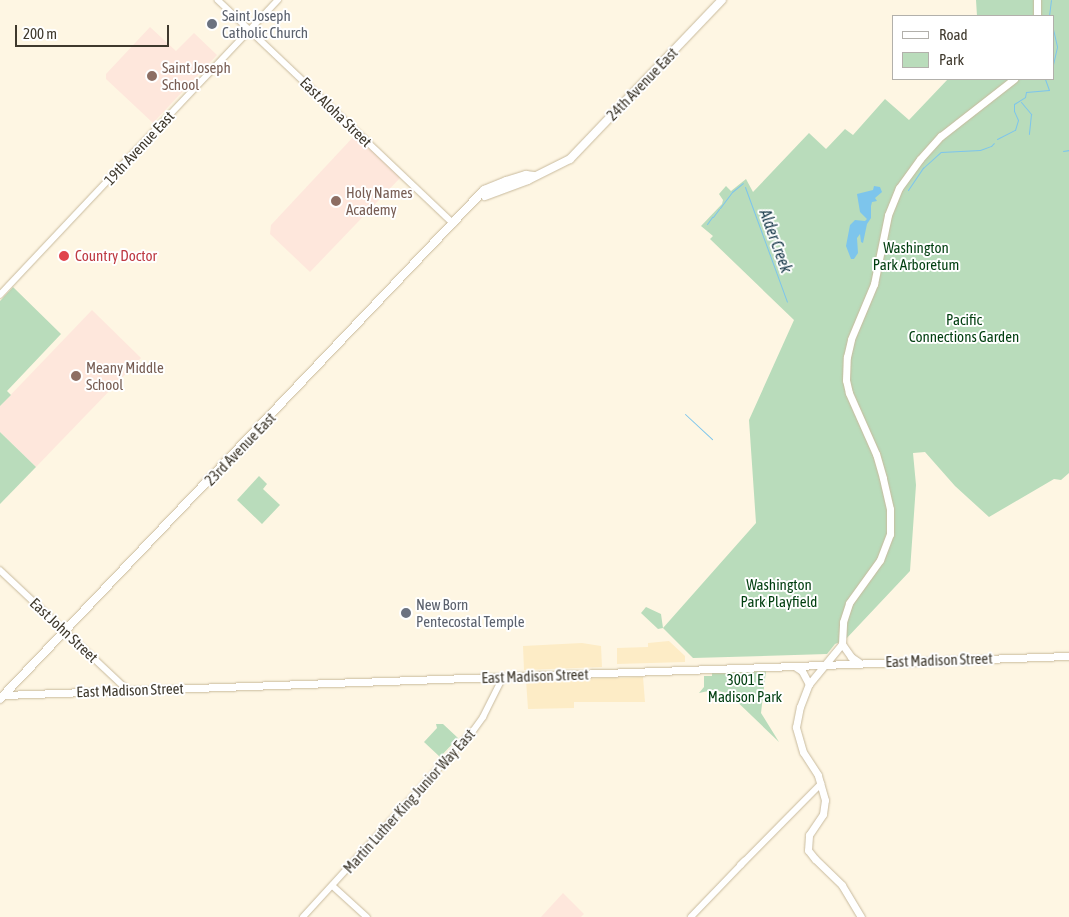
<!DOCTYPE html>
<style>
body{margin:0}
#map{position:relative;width:1069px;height:917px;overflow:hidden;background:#fef6e3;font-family:"Asap Condensed",sans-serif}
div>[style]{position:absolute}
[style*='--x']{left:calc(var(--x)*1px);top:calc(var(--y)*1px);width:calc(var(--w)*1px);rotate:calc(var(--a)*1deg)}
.built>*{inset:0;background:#fdecc6}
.education>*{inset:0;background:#fee7dc}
.green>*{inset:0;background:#b9dcbb}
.water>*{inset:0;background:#7dc5ec}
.stream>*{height:1px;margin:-0.5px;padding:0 0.5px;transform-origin:0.5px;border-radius:0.5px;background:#7dc5ec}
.roads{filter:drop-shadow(0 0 1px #c8ba9d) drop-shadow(0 0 1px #c8ba9d)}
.tertiary>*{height:5.5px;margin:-2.75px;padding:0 2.75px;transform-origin:2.75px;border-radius:2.75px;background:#fff}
.secondary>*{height:7px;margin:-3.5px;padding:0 3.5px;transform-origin:3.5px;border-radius:3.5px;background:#fff}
.primary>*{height:8px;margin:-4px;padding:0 4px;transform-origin:4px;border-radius:4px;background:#fff}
.dots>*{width:14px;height:14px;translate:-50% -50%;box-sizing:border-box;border:2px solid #fff;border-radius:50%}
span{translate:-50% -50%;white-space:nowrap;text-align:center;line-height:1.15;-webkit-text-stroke:4px #fff;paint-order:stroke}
.worship-label{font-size:15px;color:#5b616d}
.left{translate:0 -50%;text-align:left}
.education-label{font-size:15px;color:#785e54}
.street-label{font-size:15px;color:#3f392d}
.park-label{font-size:15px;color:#003e0f}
.health-label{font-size:15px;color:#be3a42}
.water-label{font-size:16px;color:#173849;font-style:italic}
.legend{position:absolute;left:892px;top:15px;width:162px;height:65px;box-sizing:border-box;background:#fff;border:1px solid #b2b0ab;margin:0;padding:6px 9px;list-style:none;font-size:15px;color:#3f392d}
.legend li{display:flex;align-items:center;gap:10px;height:25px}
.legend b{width:25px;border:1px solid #b2b0ab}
.scale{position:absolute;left:15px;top:25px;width:154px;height:22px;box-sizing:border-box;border:2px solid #3f392d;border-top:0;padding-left:6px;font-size:15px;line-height:18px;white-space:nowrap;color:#3f392d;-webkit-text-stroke:4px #fff;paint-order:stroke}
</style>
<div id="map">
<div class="built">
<div style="clip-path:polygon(669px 641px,685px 656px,685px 662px,617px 664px,617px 648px,648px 647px,648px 643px)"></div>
<div style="clip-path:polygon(582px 643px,601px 646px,602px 667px,524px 670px,523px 646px)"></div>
<div style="clip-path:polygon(643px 677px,645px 702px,574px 702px,574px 708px,528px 709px,526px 680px)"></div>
</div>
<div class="education">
<div style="clip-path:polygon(150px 27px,176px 51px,194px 33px,217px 55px,153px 123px,106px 79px,106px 74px)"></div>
<div style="clip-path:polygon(355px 135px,401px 177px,310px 272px,270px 234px,271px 225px)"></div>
<div style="clip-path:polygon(92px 310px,141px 358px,36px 467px,0 432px,0 406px)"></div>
<div style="clip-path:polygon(563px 893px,584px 914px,581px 917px,541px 917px)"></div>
</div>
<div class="green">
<div style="clip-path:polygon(976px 0,1069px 0,1069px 473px,1061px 480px,1054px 479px,989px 517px,955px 486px,925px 452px,913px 453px,916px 485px,910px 571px,845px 640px,835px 644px,827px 654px,693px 658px,663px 628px,658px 629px,641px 613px,646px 607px,661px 614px,663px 628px,756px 523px,749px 420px,794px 320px,710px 239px,713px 236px,701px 226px,722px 204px,723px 200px,719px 194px,726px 186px,731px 191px,746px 179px,753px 192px,809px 133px,826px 149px,845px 129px,853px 135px,885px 99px,909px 120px,948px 79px,1053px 79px,1053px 16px,977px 16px)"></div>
<div style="clip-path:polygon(13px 287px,61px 334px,7px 391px,11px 395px,0 406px,0 301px)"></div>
<div style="clip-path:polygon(0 432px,36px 467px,0 504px)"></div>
<div style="clip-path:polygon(259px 476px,267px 484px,263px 489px,280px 505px,262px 524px,237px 500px)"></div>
<div style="clip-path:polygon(766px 671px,761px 713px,779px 742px,728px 693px,713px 690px,699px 693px,704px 687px,704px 676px,712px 676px,712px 673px)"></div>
<div style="clip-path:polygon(436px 724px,443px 724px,458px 738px,440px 757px,424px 742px,437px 728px)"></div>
</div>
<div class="water">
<div style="clip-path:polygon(874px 186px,880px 187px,882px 192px,875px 198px,877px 201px,872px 202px,871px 206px,871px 218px,867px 224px,863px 243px,861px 242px,860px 234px,857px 238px,858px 253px,854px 259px,851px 259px,846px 246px,850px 225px,855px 220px,865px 221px,867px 219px,860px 212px,857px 194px,873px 190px)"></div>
</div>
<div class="stream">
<div style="--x:1049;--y:16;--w:16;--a:-83"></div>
<div style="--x:1053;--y:29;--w:18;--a:77"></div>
<div style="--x:1057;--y:47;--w:18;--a:103"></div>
<div style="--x:1021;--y:102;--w:16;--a:50"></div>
<div style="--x:1031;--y:114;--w:20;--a:96"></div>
<div style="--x:997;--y:139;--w:20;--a:-27"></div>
<div style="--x:1015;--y:130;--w:10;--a:-73"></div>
<div style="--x:1018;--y:120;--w:10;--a:-114"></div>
<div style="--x:1014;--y:111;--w:7;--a:-90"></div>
<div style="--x:1014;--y:104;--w:13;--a:-32"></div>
<div style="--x:1025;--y:97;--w:5;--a:-79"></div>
<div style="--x:1026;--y:92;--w:23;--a:-5"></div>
<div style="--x:1049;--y:90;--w:12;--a:-110"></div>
<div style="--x:1045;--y:79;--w:2;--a:0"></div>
<div style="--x:1063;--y:151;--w:6;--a:-9"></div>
<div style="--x:745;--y:187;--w:122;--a:69.9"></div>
<div style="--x:908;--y:190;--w:27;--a:-56"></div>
<div style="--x:923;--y:168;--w:24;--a:-42"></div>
<div style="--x:941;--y:152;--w:39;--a:-3"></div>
<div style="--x:980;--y:150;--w:12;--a:-20"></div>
<div style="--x:991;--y:146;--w:4;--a:-45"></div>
<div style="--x:720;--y:208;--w:20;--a:-53"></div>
<div style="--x:732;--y:192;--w:14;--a:-39"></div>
<div style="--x:713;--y:217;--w:10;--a:-53"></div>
<div style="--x:707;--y:224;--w:9;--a:-54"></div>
<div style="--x:685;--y:414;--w:37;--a:43"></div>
</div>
<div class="roads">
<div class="tertiary">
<div style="--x:218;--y:0;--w:325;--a:43.5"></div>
<div style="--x:0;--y:295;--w:405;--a:-46.7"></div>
<div style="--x:0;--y:570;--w:175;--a:43.2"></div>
<div style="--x:745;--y:861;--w:6;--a:135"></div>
<div style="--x:741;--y:865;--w:114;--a:-45.4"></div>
<div style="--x:333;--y:886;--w:46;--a:42.4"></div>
<div style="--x:303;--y:917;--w:252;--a:-47.6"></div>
<div style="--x:473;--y:731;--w:17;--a:-54"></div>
<div style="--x:483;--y:717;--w:45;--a:-63.4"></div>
<div style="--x:691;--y:917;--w:72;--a:-46.1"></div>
</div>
<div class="secondary">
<div style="--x:1037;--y:0;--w:16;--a:90"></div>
<div style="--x:842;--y:644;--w:16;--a:55"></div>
<div style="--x:851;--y:657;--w:11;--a:34"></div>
<div style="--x:796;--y:667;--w:7;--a:34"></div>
<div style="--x:802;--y:671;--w:15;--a:62"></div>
<div style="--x:4;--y:695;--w:1066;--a:-2.1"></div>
<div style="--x:861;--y:917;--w:37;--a:-121"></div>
<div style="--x:842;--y:885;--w:37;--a:-136"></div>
<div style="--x:815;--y:859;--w:11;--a:-128"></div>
<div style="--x:808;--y:850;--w:15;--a:-86"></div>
<div style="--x:809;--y:835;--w:25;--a:-56"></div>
<div style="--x:823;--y:814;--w:14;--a:-82"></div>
<div style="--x:825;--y:800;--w:26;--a:-106"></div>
<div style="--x:818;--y:775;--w:27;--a:-123"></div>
<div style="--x:803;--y:752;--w:26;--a:-106"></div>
<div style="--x:796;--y:727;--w:20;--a:-79"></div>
<div style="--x:800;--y:707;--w:25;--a:-69"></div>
<div style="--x:809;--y:684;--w:52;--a:-50.5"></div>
<div style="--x:842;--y:644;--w:22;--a:-87"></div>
<div style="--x:843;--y:622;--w:20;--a:-72"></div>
<div style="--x:849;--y:603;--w:53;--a:-54.2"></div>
<div style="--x:880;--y:560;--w:28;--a:-69"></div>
<div style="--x:890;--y:534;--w:25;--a:-90"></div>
<div style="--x:890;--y:509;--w:32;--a:-103"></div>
<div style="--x:883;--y:478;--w:25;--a:-106"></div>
<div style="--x:876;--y:454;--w:67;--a:-113.9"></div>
<div style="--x:849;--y:393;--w:13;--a:-103"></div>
<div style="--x:846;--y:380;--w:23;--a:-88"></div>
<div style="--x:847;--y:357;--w:18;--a:-77"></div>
<div style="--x:851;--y:339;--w:60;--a:-67.3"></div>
<div style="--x:874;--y:284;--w:70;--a:-78.5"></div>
<div style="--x:888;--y:215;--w:29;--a:-68"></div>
<div style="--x:899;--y:188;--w:36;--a:-54"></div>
<div style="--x:920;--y:159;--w:31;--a:-48"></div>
<div style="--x:941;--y:136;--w:93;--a:-38"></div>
</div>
<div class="primary">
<div style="--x:485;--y:196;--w:46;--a:-20.4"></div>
<div style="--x:528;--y:180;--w:47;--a:-26.6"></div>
<div style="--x:570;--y:159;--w:220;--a:-46.3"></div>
<div style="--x:0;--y:699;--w:702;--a:-46.44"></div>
<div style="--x:484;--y:190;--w:24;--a:-22"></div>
<div style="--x:506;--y:181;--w:21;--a:-17"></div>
<div style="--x:526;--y:175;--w:8;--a:7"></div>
</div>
</div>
<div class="dots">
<div style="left:212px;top:24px;background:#6b7280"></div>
<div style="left:152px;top:76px;background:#8d6e63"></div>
<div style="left:336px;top:201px;background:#8d6e63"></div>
<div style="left:64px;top:256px;background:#e0444e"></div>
<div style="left:76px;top:376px;background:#8d6e63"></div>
<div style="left:406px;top:613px;background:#6b7280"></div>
</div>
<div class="worship-label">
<span class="left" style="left:222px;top:24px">Saint Joseph<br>Catholic Church</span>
<span class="left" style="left:416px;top:613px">New Born<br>Pentecostal Temple</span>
</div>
<div class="education-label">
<span class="left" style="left:162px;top:76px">Saint Joseph<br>School</span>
<span class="left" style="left:346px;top:201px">Holy Names<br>Academy</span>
<span class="left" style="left:86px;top:376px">Meany Middle<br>School</span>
</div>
<div class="street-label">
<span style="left:642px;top:84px;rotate:-46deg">24th Avenue East</span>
<span style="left:336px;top:112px;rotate:44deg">East Aloha Street</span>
<span style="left:139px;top:148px;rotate:-47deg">19th Avenue East</span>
<span style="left:240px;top:449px;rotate:-46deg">23rd Avenue East</span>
<span style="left:64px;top:630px;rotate:43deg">East John Street</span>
<span style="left:939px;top:660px;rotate:-2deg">East Madison Street</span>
<span style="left:535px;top:676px;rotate:-2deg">East Madison Street</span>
<span style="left:130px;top:690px;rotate:-2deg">East Madison Street</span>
<span style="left:409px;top:801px;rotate:-48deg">Martin Luther King Junior Way East</span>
</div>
<div class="park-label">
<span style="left:916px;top:256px">Washington<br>Park Arboretum</span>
<span style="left:964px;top:328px">Pacific<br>Connections Garden</span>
<span style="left:779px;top:593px">Washington<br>Park Playfield</span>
<span style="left:745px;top:688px">3001 E<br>Madison Park</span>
</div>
<div class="health-label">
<span class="left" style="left:75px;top:256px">Country Doctor</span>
</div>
<div class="water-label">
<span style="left:776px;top:241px;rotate:70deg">Alder Creek</span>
</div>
<ul class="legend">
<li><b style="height:6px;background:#fff"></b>Road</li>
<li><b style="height:14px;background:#b9dcbb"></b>Park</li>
</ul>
<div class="scale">200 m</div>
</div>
